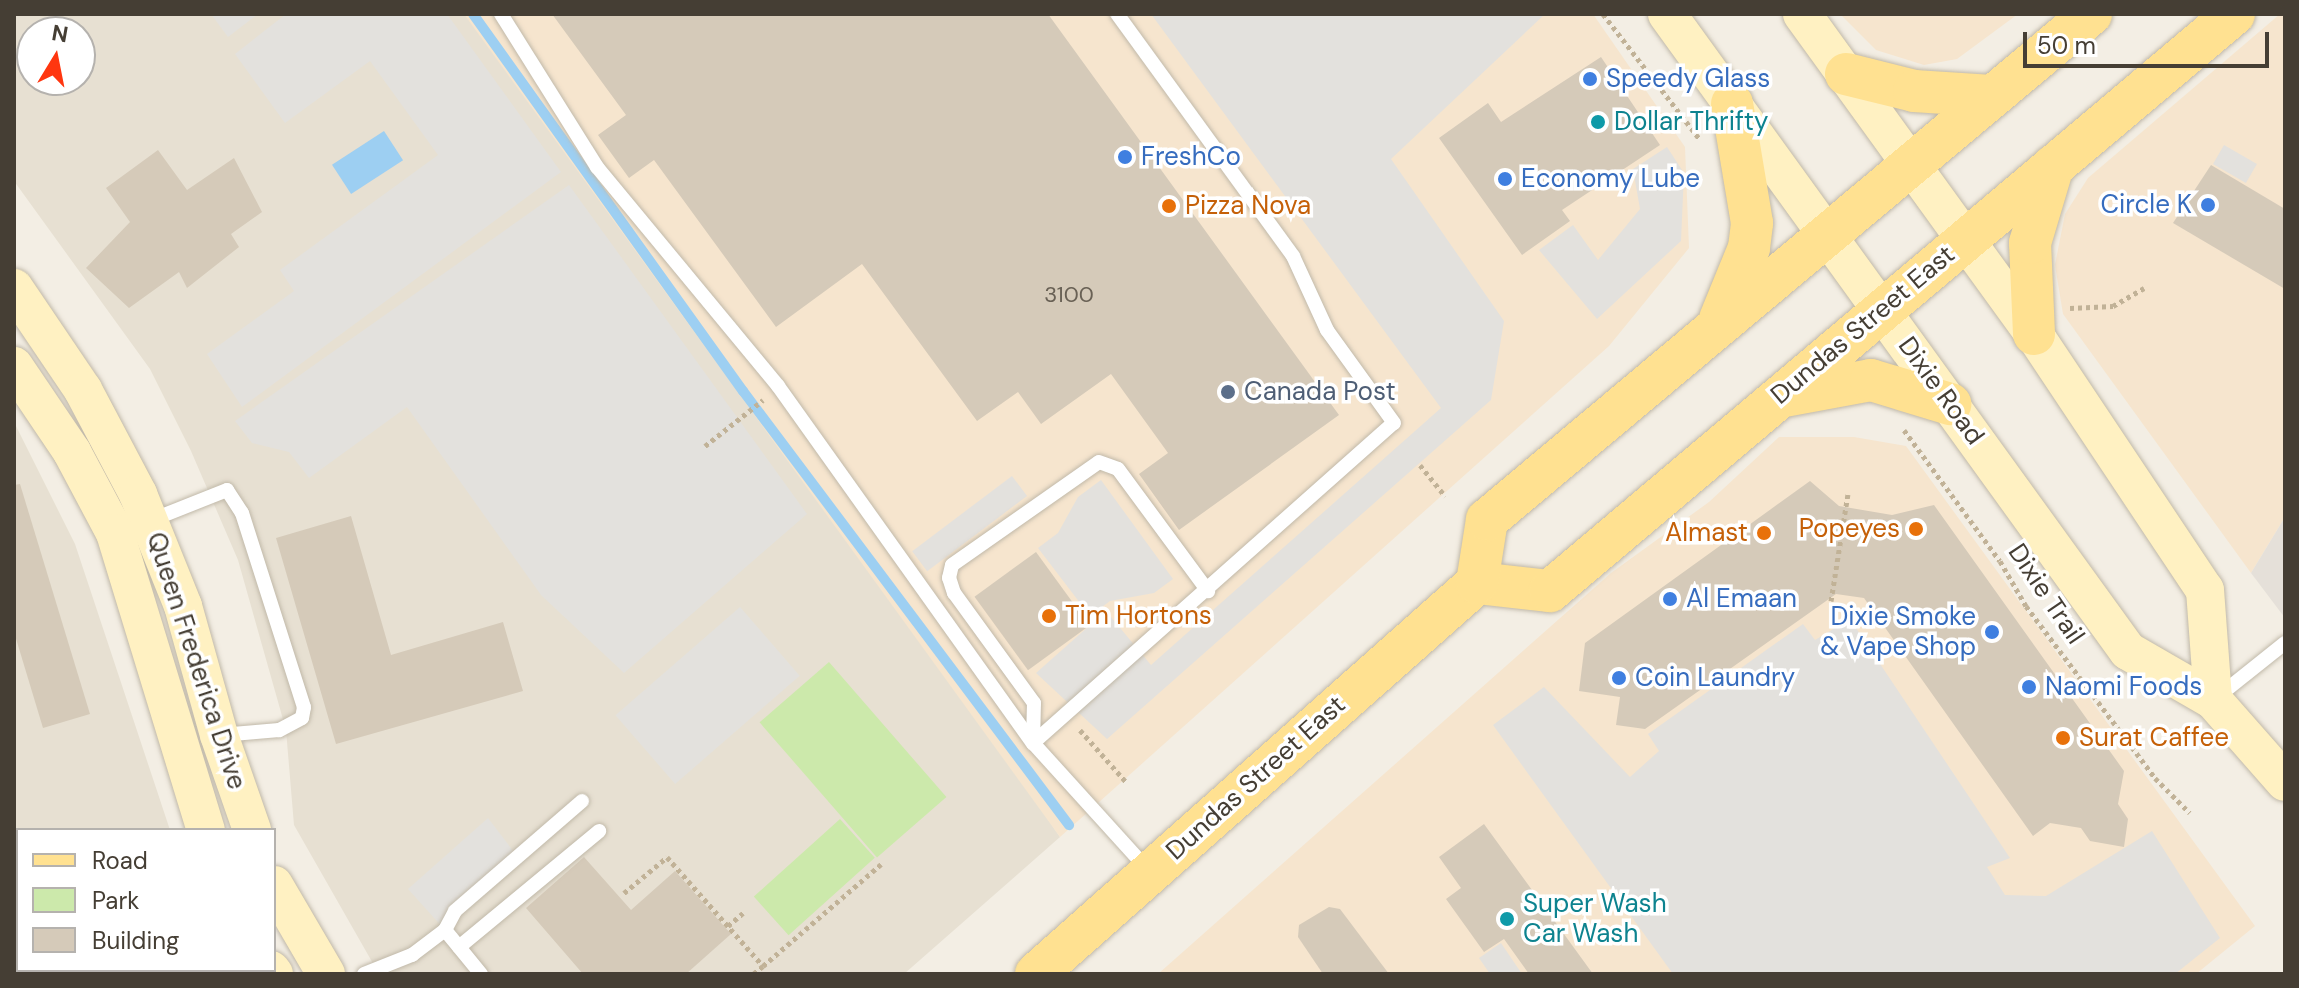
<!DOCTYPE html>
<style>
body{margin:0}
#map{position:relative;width:2299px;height:988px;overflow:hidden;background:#f3eee4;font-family:"DM Sans",sans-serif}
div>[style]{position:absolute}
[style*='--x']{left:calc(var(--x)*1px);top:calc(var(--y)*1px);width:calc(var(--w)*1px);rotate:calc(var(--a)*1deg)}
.residential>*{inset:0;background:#e7e0d2}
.commercial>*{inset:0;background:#f6e5ce}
.industrial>*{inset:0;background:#e5e0d9}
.green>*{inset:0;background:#cce9ab;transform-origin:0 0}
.parking>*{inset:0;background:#e3e1dd;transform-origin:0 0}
.water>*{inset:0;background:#9dcff2;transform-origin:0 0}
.stream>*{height:10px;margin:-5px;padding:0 5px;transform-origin:5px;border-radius:5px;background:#9dcff2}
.building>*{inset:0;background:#d5cab9;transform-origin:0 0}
.path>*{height:5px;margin-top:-2.5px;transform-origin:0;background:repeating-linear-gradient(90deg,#c1b297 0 4px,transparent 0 8px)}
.roads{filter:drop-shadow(0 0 2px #c1b9a9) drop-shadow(0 0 2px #c1b9a9)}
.lane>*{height:14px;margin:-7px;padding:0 7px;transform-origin:7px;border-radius:7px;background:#fff}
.street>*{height:26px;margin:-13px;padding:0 13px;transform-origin:13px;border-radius:13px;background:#fff}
.secondary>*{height:38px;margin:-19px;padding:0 19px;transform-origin:19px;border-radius:19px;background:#fff1c2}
.primary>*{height:42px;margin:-21px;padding:0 21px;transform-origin:21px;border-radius:21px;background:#ffe191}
.dots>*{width:22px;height:22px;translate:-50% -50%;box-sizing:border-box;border:4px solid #fff;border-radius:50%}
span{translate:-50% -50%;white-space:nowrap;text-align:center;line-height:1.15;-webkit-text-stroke:7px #fff;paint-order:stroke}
.number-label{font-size:22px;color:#696155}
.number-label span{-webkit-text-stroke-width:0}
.shop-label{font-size:26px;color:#366cbe}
.left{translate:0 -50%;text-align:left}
.right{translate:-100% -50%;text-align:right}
.culture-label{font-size:26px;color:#0d838f}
.food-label{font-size:26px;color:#c56008}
.street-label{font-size:26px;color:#453e34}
.service-label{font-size:26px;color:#4e5e75}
.frame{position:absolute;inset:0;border:16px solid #453e34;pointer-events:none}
.legend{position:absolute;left:16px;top:828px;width:260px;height:144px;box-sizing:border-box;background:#fff;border:2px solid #b5b2ae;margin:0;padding:10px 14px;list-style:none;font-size:24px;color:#453e34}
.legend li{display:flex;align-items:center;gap:16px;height:40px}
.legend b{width:40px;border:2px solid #b5b2ae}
.north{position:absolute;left:16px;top:16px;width:80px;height:80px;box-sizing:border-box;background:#fff;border:2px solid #b5b2ae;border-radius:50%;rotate:10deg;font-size:22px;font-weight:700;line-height:32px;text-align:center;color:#453e34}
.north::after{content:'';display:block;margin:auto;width:28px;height:36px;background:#ff360f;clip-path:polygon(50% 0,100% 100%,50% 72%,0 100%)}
.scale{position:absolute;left:2023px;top:32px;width:246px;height:36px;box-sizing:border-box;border:4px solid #453e34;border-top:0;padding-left:10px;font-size:24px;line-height:28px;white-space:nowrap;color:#453e34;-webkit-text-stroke:6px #fff;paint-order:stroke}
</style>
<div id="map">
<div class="residential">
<div style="clip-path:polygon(evenodd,14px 14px,472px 14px,833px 504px,1060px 837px,904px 974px,379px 974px,294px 825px,286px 730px,238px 560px,191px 451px,150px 369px,14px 181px,14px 14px,32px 32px,80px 32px,80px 80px,32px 80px,32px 32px)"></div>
<div style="clip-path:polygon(14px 422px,75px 544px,170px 830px,18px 830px,14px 971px)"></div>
</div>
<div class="commercial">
<div style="clip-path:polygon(464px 14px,1593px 14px,1685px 147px,1689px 248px,1609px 346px,1060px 837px)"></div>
<div style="clip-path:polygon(1840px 14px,2018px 14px,1957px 59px,1924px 65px,1876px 50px)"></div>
<div style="clip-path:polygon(2280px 14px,2285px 14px,2285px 517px,2251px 573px,2063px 314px,2055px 265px,2065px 214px,2088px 178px)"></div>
<div style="clip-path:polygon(1779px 437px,1854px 437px,1906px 446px,2255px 926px,2196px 974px,1158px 974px,1611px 573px,1709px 502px)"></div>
</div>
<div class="industrial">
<div style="clip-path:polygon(2285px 517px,2285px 618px,2251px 573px)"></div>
</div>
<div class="green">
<div style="left:829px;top:662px;width:179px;height:92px;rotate:49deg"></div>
<div style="left:840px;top:819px;width:52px;height:116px;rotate:48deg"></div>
</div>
<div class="parking">
<div style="clip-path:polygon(211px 14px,258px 14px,228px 37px)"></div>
<div style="clip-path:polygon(286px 14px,447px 14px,561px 172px,242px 407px,207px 354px,294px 291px,280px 270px,438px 155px,370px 61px,285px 123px,235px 54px)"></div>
<div style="clip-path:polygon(1151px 14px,1545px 14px,1391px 159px,1504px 321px,1491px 400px,1107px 739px,1036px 673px,1106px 611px,1151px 665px,1441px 408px)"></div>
<div style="left:2224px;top:145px;width:38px;height:22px;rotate:30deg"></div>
<div style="clip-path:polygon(1667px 147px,1684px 173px,1681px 241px,1597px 319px,1539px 250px,1573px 225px,1598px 260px,1640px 209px,1633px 169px)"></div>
<div style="clip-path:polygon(569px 185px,807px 514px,624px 673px,541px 595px,407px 407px,309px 478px,289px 452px,252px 443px,235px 421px)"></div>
<div style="left:1012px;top:476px;width:25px;height:125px;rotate:53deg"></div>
<div style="clip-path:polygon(1101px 480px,1173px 579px,1154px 593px,1110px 601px,1090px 616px,1038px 548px,1058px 533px,1078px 497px)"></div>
<div style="left:740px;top:607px;width:91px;height:165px;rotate:49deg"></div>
<div style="clip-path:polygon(1850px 619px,2010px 858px,1987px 867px,2005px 895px,2046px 896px,2152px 831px,2220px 938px,2175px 974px,1673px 974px,1493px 725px,1544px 687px,1630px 777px,1659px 751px,1648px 734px,1803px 624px,1815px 640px)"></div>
<div style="clip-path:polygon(488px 818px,517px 856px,445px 930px,408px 889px)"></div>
<div style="clip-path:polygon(1501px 943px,1522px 974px,1490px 974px,1479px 958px)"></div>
</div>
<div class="water">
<div style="left:384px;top:131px;width:35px;height:62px;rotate:57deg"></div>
</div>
<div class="stream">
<div style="--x:473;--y:14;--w:464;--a:54.4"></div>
<div style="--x:743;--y:391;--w:543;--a:53.09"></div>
</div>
<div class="building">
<div style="clip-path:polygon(552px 14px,1048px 14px,1339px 415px,1179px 530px,1139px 474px,1168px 453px,1111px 374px,1041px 424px,1018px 392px,977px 421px,862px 264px,776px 327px,654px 160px,629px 178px,598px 135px,626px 115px)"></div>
<div style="clip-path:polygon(1601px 57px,1660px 145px,1562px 210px,1570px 221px,1522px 255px,1439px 138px,1488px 103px,1501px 122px)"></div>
<div style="clip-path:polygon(158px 150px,187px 190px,234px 158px,262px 212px,231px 234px,239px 247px,187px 288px,179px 272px,129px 308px,86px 268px,130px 222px,106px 188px)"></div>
<div style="clip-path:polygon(2211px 165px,2285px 209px,2285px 289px,2173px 223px)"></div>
<div style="clip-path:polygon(1810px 481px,1839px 506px,1892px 515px,1934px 505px,2124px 771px,2118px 804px,2128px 819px,2124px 847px,2090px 841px,2081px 828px,2050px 823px,2033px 836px,1864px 598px,1836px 594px,1645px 729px,1616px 725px,1620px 697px,1579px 691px,1585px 643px)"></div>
<div style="clip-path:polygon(20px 484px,90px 714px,43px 728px,14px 632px,14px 485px)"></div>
<div style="clip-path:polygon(351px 516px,391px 655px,503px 622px,523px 691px,336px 744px,276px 538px)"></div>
<div style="left:1036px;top:552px;width:91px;height:76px;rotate:54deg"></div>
<div style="clip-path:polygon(1484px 824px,1593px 974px,1529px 974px,1504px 939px,1484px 952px,1446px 899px,1461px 888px,1439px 857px)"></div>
<div style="clip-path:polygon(584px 857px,631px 910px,675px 871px,731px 934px,686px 974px,583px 974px,526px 908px)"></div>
<div style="clip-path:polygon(1329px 907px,1340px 909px,1389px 974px,1323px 974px,1298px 937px,1299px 925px)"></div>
</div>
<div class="path">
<div style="--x:1603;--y:14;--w:157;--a:52.3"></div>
<div style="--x:2070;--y:308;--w:43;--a:-2.7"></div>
<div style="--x:2113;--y:306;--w:36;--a:-30"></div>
<div style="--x:1904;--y:430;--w:162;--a:53.8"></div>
<div style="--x:2000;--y:561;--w:52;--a:60"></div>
<div style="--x:2026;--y:606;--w:215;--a:53.1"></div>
<div style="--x:2155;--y:778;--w:49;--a:45"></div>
<div style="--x:705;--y:446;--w:74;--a:-38.4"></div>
<div style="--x:1420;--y:465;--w:40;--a:51"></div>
<div style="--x:1831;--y:601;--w:108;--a:-81"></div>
<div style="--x:1080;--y:730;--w:71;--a:48.4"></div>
<div style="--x:624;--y:893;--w:56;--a:-39.9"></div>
<div style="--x:667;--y:857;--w:145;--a:48.6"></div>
<div style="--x:763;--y:966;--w:13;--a:141"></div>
<div style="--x:728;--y:926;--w:20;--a:-41"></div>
<div style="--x:763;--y:966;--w:156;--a:-40.8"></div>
</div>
<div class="roads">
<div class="lane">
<div style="--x:501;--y:14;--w:181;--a:57.9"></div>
<div style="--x:597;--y:167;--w:284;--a:50.4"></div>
<div style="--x:778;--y:386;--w:439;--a:54.5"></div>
<div style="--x:1033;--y:743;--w:171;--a:47.8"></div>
<div style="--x:149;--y:521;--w:84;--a:-21.7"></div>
<div style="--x:227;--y:490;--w:27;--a:57"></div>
<div style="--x:242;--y:513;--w:204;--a:72.3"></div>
<div style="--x:304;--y:707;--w:11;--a:100"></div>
<div style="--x:302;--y:718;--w:26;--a:152"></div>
<div style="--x:279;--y:730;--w:58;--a:175.1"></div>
<div style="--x:2216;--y:698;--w:88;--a:-38.6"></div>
<div style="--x:1033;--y:743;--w:482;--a:-41.6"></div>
<div style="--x:1394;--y:423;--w:115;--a:-125.8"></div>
<div style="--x:1327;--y:330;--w:81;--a:-114.7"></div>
<div style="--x:1293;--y:256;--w:299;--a:-126"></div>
<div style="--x:1033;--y:743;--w:40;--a:-88.6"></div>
<div style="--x:1034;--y:703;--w:136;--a:-126"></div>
<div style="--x:954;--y:593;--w:16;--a:-108"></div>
<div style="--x:949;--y:578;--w:13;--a:-77"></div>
<div style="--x:952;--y:565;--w:179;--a:-35"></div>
<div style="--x:1099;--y:462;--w:20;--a:20"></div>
<div style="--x:1118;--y:469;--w:152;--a:53.6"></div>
<div style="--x:445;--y:930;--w:57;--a:50.7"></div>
<div style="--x:459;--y:947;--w:182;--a:-39.6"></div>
<div style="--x:364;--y:974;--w:52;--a:-21.6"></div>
<div style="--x:412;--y:955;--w:41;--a:-37.1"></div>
<div style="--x:445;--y:930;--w:21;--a:-62"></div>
<div style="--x:455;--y:911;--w:168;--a:-40.9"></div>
</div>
<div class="street">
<div style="--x:99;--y:974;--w:7;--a:-34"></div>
</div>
<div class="secondary">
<div style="--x:1667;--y:14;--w:786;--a:54.11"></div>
<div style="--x:2128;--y:651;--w:98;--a:30"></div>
<div style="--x:2213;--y:700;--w:109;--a:48.7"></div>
<div style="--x:1802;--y:14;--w:395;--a:54.1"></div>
<div style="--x:2034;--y:334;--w:308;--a:56.3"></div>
<div style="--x:2205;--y:590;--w:110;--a:85.8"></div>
<div style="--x:14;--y:288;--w:123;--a:55.9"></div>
<div style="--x:83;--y:390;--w:118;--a:62.1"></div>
<div style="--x:138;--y:494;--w:121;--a:68.1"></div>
<div style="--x:183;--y:606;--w:134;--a:74.4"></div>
<div style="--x:219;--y:735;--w:101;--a:70.8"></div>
<div style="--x:14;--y:366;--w:104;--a:56"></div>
<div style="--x:72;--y:452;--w:92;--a:62"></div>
<div style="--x:115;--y:533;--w:311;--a:73"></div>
<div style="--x:274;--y:885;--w:103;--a:59.7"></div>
<div style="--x:271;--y:970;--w:5;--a:53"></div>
</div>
<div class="primary">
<div style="--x:1846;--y:74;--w:70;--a:14"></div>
<div style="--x:1914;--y:91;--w:78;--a:3.7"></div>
<div style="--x:1720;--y:319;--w:77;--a:-67.8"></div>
<div style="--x:1749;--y:248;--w:25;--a:-83"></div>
<div style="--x:1752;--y:223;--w:121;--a:-99.5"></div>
<div style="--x:2034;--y:334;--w:91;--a:-92.5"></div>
<div style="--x:2030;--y:243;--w:80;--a:-73.4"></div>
<div style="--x:1784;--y:396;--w:88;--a:-10.4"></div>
<div style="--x:1871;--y:380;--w:83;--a:16.9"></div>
<div style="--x:1477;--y:583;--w:73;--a:6.3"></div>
<div style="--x:1550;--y:591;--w:895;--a:-40.15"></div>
<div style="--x:1036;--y:974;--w:589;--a:-41.56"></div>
<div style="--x:1477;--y:583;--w:64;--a:-81"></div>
<div style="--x:1487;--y:520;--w:788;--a:-39.95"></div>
</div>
</div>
<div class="dots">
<div style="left:1590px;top:79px;background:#3f7fe0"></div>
<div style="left:1598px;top:122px;background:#0f9aa8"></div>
<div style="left:1125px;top:157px;background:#3f7fe0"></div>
<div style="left:1505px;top:179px;background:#3f7fe0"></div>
<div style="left:2208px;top:205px;background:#3f7fe0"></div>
<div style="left:1169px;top:206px;background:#e8710a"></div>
<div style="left:1228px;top:392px;background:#5c6f8a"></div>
<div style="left:1916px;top:529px;background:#e8710a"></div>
<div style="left:1764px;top:533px;background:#e8710a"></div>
<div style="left:1670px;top:599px;background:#3f7fe0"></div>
<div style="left:1049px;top:616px;background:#e8710a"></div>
<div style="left:1992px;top:632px;background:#3f7fe0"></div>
<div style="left:1619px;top:678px;background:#3f7fe0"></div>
<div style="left:2029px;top:687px;background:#3f7fe0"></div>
<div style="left:2063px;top:738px;background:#e8710a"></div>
<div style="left:1507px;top:919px;background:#0f9aa8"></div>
</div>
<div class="number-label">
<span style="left:1069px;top:295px">3100</span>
</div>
<div class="shop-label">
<span class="left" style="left:1606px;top:79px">Speedy Glass</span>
<span class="left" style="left:1141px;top:157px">FreshCo</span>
<span class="left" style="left:1521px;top:179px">Economy Lube</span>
<span class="right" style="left:2192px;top:205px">Circle K</span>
<span class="left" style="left:1686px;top:599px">Al Emaan</span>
<span class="right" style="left:1976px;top:632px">Dixie Smoke<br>&amp; Vape Shop</span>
<span class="left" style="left:1635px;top:678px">Coin Laundry</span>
<span class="left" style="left:2045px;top:687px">Naomi Foods</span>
</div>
<div class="culture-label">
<span class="left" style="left:1614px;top:122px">Dollar Thrifty</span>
<span class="left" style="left:1523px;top:919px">Super Wash<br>Car Wash</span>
</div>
<div class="food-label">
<span class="left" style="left:1185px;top:206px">Pizza Nova</span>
<span class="right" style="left:1900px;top:529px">Popeyes</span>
<span class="right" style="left:1748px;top:533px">Almast</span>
<span class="left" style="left:1065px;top:616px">Tim Hortons</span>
<span class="left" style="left:2079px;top:738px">Surat Caffee</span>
</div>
<div class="street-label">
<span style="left:1863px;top:325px;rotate:-40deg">Dundas Street East</span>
<span style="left:1941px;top:391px;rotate:54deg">Dixie Road</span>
<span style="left:2046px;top:594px;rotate:56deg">Dixie Trail</span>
<span style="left:196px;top:661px;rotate:72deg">Queen Frederica Drive</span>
<span style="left:1256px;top:778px;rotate:-42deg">Dundas Street East</span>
</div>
<div class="service-label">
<span class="left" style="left:1244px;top:392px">Canada Post</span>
</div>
<div class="frame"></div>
<ul class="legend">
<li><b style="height:10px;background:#ffe191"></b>Road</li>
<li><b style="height:22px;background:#cce9ab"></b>Park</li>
<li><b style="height:22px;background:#d5cab9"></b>Building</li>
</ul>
<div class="north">N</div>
<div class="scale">50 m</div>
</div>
